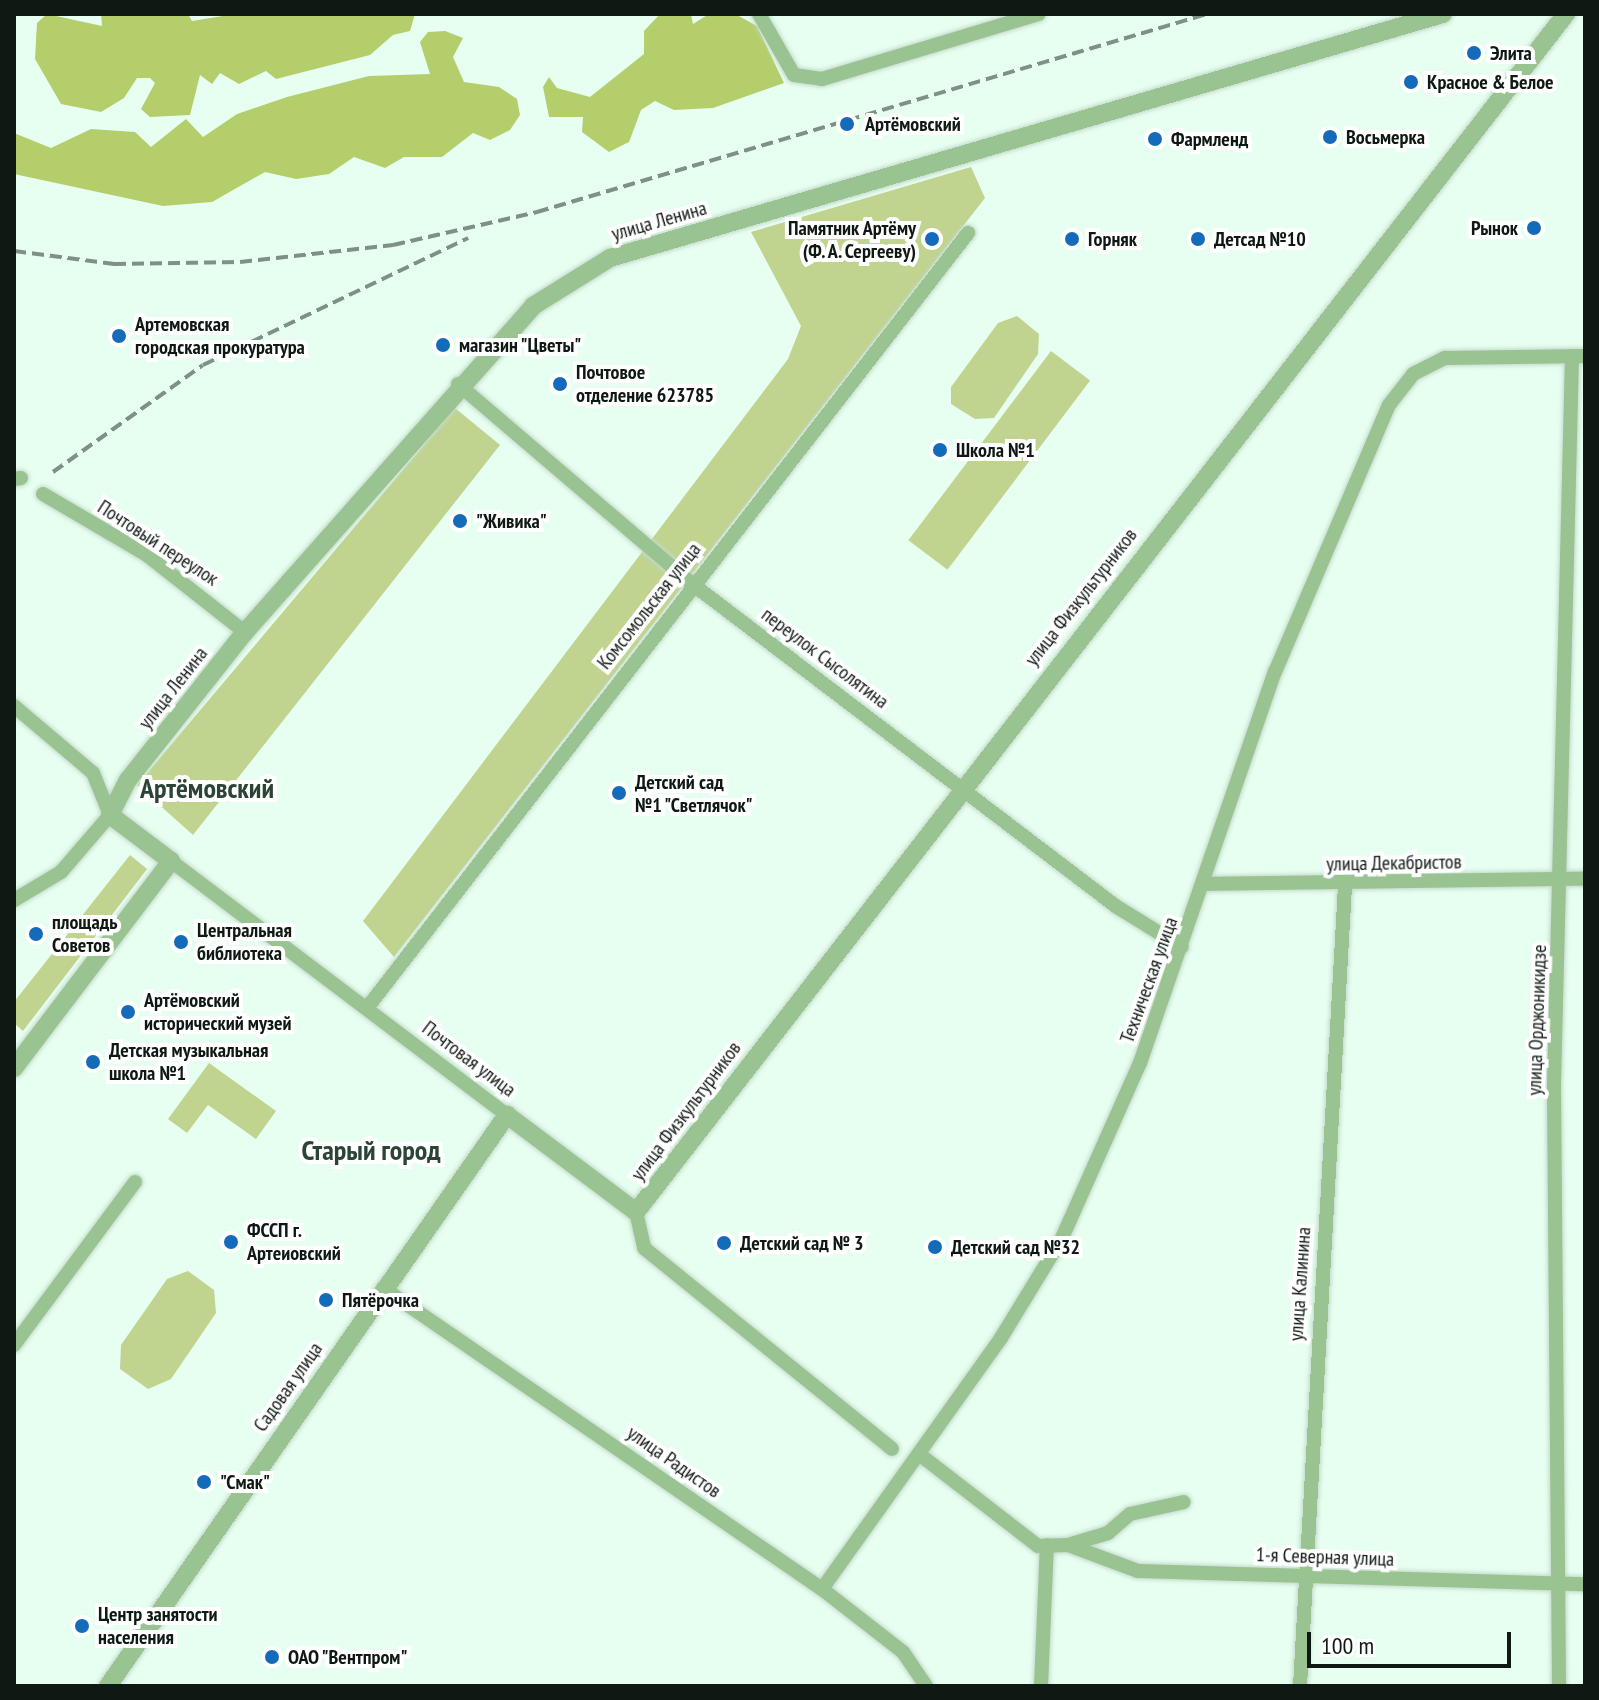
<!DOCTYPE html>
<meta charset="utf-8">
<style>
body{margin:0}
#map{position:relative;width:1599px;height:1700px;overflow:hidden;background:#e7fff0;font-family:"PT Sans Narrow",sans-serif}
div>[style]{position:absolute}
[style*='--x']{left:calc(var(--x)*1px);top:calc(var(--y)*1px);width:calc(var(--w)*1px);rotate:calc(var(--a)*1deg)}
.green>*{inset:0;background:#c0d38f;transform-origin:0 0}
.forest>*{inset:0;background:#b5ce6c}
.roads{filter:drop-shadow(0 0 2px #c4dacd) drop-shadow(0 0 2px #c4dacd)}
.minor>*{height:14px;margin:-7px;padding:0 7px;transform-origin:7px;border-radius:7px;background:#99c390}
.tertiary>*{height:18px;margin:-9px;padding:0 9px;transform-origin:9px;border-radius:9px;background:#99c390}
.rail>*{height:4px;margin-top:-2px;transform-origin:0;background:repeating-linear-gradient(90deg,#7f9085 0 12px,transparent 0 18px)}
.dots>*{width:22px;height:22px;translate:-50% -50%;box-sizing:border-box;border:4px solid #fff;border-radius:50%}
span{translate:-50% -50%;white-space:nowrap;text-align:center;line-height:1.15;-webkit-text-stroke:8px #fff;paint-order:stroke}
.poi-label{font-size:20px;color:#0f1913;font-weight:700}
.left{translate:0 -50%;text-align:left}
.right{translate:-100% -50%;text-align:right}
.street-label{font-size:20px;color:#0f1913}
.district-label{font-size:28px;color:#2c4436;font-weight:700}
.frame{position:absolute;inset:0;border:16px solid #0f1913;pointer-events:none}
.scale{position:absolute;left:1307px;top:1632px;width:204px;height:36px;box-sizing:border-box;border:4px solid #0f1913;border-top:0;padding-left:10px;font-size:24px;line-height:28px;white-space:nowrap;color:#0f1913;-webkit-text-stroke:6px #fff;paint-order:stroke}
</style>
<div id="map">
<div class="green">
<div style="clip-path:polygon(971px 167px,985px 198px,394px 957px,363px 921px,788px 359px,801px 326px,751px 232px)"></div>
<div style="clip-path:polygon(1017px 316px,1039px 334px,1038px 354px,994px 418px,975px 419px,951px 404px,951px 387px,998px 323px)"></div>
<div style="left:1051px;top:351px;width:49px;height:237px;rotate:37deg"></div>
<div style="clip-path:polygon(455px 408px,500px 445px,193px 835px,137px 785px)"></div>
<div style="clip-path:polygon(130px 855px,147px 869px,23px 1031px,14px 1023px,14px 1002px)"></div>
<div style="clip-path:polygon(209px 1063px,276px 1111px,256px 1139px,208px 1105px,187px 1133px,168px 1119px)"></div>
<div style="clip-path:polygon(188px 1271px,214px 1290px,216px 1313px,171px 1379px,148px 1389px,120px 1369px,121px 1345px,167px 1279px)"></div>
</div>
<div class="forest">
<div style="clip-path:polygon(47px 14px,102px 26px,101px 14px,188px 14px,192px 21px,235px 14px,415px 14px,410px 31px,393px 35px,370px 55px,276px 79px,266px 71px,239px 84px,220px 73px,212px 84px,200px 75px,190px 115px,150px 117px,141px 109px,155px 83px,150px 78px,137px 78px,124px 98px,101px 112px,61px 104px,35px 59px,37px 23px)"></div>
<div style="clip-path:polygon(660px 14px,691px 14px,693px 24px,709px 14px,735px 14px,757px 26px,784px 83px,713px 108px,674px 110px,655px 101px,641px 110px,629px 142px,609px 152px,582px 132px,583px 117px,549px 117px,543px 87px,549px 77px,557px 88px,590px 97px,644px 54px,644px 31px)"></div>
<div style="clip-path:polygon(445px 31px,463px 38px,453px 57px,464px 82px,499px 87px,517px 99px,520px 115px,510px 130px,490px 140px,473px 133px,442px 157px,404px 157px,385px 168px,354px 157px,329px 174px,296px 179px,265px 172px,212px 202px,163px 206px,14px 174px,14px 133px,51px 148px,91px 129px,135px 132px,151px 147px,186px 119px,203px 137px,237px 114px,287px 97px,369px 76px,430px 74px,420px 42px,428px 32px)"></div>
</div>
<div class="roads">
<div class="minor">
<div style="--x:759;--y:14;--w:70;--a:60.2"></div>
<div style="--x:794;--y:75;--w:28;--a:8"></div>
<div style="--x:822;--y:79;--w:226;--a:-16.7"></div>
<div style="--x:458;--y:384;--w:306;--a:40.5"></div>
<div style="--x:691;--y:583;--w:535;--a:37.26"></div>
<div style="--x:1117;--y:907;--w:76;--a:31.6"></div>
<div style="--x:14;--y:479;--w:7;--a:-8"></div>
<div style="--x:43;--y:494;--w:121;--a:30.4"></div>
<div style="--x:147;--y:555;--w:125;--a:38.2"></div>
<div style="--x:14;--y:706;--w:104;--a:40.3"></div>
<div style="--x:93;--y:773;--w:45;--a:68"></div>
<div style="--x:110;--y:815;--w:75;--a:130.7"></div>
<div style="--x:61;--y:872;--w:55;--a:149.2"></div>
<div style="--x:171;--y:861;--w:421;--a:37.1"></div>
<div style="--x:1204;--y:884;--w:381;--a:-0.8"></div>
<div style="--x:367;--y:1008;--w:981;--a:-52.21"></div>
<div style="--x:636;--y:1212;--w:37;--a:77"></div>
<div style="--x:644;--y:1248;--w:319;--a:39"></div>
<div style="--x:383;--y:1288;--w:532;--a:34.44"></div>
<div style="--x:822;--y:1589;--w:103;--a:37.9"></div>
<div style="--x:903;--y:1652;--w:41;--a:55.9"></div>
<div style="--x:14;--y:1345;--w:203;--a:-53.4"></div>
<div style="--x:919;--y:1454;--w:150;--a:37.7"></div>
<div style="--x:1038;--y:1546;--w:30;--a:-2"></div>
<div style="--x:1068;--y:1545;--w:75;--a:20.4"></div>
<div style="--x:1138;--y:1571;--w:447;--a:1.7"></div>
<div style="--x:1068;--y:1545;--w:42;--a:-16.7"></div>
<div style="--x:1108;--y:1533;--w:29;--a:-41"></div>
<div style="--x:1130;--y:1514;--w:55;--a:-12.5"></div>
<div style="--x:822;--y:1589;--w:308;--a:-54.5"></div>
<div style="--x:1001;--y:1338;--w:117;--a:-58.6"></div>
<div style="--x:1062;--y:1238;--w:192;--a:-66"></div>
<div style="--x:1140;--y:1063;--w:414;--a:-71"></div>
<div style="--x:1275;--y:672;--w:290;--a:-66.9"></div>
<div style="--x:1389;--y:405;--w:39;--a:-52"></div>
<div style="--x:1413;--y:374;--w:36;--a:-27"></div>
<div style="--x:1445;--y:358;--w:140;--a:-0.8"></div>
<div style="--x:1041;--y:1686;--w:141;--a:-87.6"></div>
<div style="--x:1300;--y:1686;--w:802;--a:-86.78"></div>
<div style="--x:1559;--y:1686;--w:603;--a:-90.48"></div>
<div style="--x:1554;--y:1083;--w:727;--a:-88.58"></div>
</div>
<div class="tertiary">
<div style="--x:14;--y:1068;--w:260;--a:-52.8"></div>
<div style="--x:171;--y:861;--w:76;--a:-143"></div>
<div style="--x:110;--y:815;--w:39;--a:-63"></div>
<div style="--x:128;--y:780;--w:189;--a:-51.7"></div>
<div style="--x:245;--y:632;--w:435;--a:-48.5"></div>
<div style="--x:533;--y:306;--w:91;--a:-31.9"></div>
<div style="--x:610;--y:258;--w:868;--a:-16.33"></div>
<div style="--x:108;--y:1686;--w:697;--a:-55.06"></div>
<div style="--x:507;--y:1115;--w:161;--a:36.9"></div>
<div style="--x:636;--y:1212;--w:1517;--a:-52.18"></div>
</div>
</div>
<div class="rail">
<div style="--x:14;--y:251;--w:101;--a:7.4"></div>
<div style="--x:114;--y:264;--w:126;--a:-0.9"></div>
<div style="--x:240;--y:262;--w:154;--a:-6.3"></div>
<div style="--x:393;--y:245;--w:148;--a:-12.9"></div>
<div style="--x:537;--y:212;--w:699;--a:-16.46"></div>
<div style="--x:53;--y:472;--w:184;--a:-35.5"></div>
<div style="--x:203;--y:365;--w:294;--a:-25.6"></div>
</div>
<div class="dots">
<div style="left:1474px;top:53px;background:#146bb9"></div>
<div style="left:1411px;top:82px;background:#146bb9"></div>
<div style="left:847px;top:124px;background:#146bb9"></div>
<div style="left:1330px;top:137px;background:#146bb9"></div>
<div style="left:1155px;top:139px;background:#146bb9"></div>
<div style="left:1534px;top:228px;background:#146bb9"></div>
<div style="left:932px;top:239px;background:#146bb9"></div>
<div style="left:1072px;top:239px;background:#146bb9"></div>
<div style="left:1198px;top:239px;background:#146bb9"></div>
<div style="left:119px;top:336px;background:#146bb9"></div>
<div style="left:443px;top:345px;background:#146bb9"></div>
<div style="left:560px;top:384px;background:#146bb9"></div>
<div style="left:940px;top:450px;background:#146bb9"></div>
<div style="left:460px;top:521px;background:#146bb9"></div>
<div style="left:619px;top:793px;background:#146bb9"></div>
<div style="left:36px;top:934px;background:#146bb9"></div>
<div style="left:181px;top:942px;background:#146bb9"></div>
<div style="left:128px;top:1012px;background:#146bb9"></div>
<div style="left:93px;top:1062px;background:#146bb9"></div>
<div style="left:231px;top:1242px;background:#146bb9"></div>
<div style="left:724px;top:1243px;background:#146bb9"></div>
<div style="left:935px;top:1247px;background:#146bb9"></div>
<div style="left:326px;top:1300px;background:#146bb9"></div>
<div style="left:204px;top:1482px;background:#146bb9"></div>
<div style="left:82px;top:1626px;background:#146bb9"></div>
<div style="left:272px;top:1657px;background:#146bb9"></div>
</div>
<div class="poi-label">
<span class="left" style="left:1490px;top:53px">Элита</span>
<span class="left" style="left:1427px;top:82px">Красное &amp; Белое</span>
<span class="left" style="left:865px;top:124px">Артёмовский</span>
<span class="left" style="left:1346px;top:137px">Восьмерка</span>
<span class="left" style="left:1171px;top:139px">Фармленд</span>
<span class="right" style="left:916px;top:240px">Памятник Артёму<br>(Ф. А. Сергееву)</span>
<span class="right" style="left:1518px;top:228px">Рынок</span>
<span class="left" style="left:1088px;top:239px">Горняк</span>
<span class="left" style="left:1214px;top:239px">Детсад №10</span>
<span class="left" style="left:135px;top:336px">Артемовская<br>городская прокуратура</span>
<span class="left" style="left:459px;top:345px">магазин "Цветы"</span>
<span class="left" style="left:576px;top:384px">Почтовое<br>отделение 623785</span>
<span class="left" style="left:956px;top:450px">Школа №1</span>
<span class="left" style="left:476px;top:521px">"Живика"</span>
<span class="left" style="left:635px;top:794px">Детский сад<br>№1 "Светлячок"</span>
<span class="left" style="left:52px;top:934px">площадь<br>Советов</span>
<span class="left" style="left:197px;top:942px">Центральная<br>библиотека</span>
<span class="left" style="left:144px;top:1012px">Артёмовский<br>исторический музей</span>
<span class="left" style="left:109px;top:1062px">Детская музыкальная<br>школа №1</span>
<span class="left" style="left:247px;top:1242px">ФССП г.<br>Артеиовский</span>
<span class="left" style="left:740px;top:1243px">Детский сад № 3</span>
<span class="left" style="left:951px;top:1247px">Детский сад №32</span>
<span class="left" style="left:342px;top:1300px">Пятёрочка</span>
<span class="left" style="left:220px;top:1482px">"Смак"</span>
<span class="left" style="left:98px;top:1626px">Центр занятости<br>населения</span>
<span class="left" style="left:288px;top:1657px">ОАО "Вентпром"</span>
</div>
<div class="street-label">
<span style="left:659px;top:221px;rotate:-16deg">улица Ленина</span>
<span style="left:158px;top:543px;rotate:33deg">Почтовый переулок</span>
<span style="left:1081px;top:597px;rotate:-52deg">улица Физкультурников</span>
<span style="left:649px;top:606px;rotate:-52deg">Комсомольская улица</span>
<span style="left:825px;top:658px;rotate:37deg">переулок Сысолятина</span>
<span style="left:173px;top:688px;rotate:-52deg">улица Ленина</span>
<span style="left:1394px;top:863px;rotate:-1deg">улица Декабристов</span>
<span style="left:1149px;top:980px;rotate:-70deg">Техническая улица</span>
<span style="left:1537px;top:1020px;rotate:-88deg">улица Орджоникидзе</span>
<span style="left:469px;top:1059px;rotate:37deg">Почтовая улица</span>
<span style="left:686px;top:1111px;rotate:-53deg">улица Физкультурников</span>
<span style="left:1300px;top:1284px;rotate:-86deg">улица Калинина</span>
<span style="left:288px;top:1387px;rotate:-55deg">Садовая улица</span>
<span style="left:674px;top:1462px;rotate:35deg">улица Радистов</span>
<span style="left:1325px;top:1557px;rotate:2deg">1-я Северная улица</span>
</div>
<div class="district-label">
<span style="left:207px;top:788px">Артёмовский</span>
<span style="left:371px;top:1150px">Старый город</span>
</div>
<div class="frame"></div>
<div class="scale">100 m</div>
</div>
